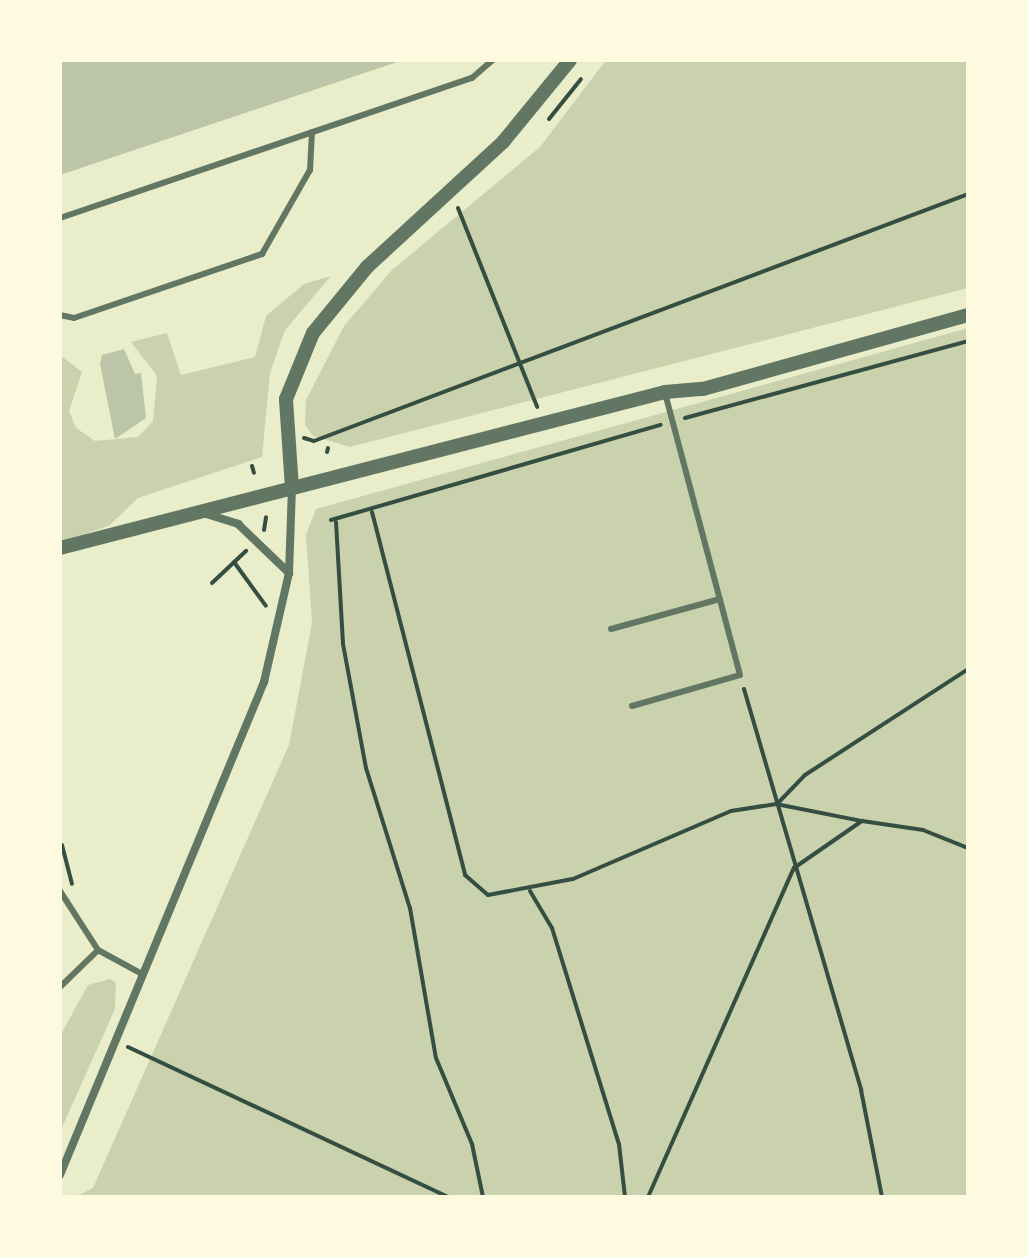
<!DOCTYPE html>
<style>
body{margin:0}
#map{position:relative;width:1028px;height:1257px;overflow:hidden;background:#e9edc9;font-family:"Source Sans 3",sans-serif}
div>[style]{position:absolute}
[style*='--x']{left:calc(var(--x)*1px);top:calc(var(--y)*1px);width:calc(var(--w)*1px);rotate:calc(var(--a)*1deg)}
.green>*{inset:0;background:#cad2ad}
.building>*{inset:0;background:#bcc5a7}
.path>*{height:4px;margin:-2px;padding:0 2px;transform-origin:2px;border-radius:2px;background:#344e41}
.service>*{height:6px;margin:-3px;padding:0 3px;transform-origin:3px;border-radius:3px;background:#617663}
.minor>*{height:8px;margin:-4px;padding:0 4px;transform-origin:4px;border-radius:4px;background:#617663}
.tertiary>*{height:14px;margin:-7px;padding:0 7px;transform-origin:7px;border-radius:7px;background:#617663}
span{translate:-50% -50%;white-space:nowrap;text-align:center;line-height:1.15;-webkit-text-stroke:7px #fefae0;paint-order:stroke}
.frame{position:absolute;inset:0;border:62px solid #fefae0;pointer-events:none}
</style>
<div id="map">
<div class="green">
<div style="clip-path:polygon(606px 60px,968px 60px,968px 288px,350px 447px,313px 436px,305px 425px,306px 400px,344px 326px,392px 270px,540px 147px)"></div>
<div style="clip-path:polygon(331px 276px,285px 330px,270px 373px,262px 457px,138px 498px,110px 525px,60px 543px,60px 355px,82px 372px,69px 411px,76px 428px,95px 441px,138px 437px,153px 421px,157px 376px,131px 342px,167px 333px,181px 375px,255px 357px,266px 316px,304px 284px)"></div>
<div style="clip-path:polygon(968px 328px,968px 1197px,75px 1197px,93px 1188px,289px 745px,312px 623px,306px 535px,316px 509px)"></div>
<div style="clip-path:polygon(110px 979px,116px 983px,115px 1009px,60px 1132px,60px 1036px,88px 985px)"></div>
</div>
<div class="building">
<div style="clip-path:polygon(60px 60px,400px 60px,400px 61px,60px 175px)"></div>
<div style="clip-path:polygon(124px 349px,135px 374px,141px 373px,146px 418px,115px 439px,100px 364px,102px 355px)"></div>
</div>
<div class="path">
<div style="--x:549;--y:119;--w:51;--a:-51.3"></div>
<div style="--x:458;--y:208;--w:214;--a:68.3"></div>
<div style="--x:685;--y:418;--w:293;--a:-15.2"></div>
<div style="--x:304;--y:438;--w:10;--a:17"></div>
<div style="--x:314;--y:441;--w:699;--a:-20.69"></div>
<div style="--x:327;--y:452;--w:4;--a:-76"></div>
<div style="--x:252;--y:466;--w:7;--a:74"></div>
<div style="--x:372;--y:512;--w:375;--a:75.6"></div>
<div style="--x:465;--y:875;--w:30;--a:41"></div>
<div style="--x:488;--y:895;--w:86;--a:-10.7"></div>
<div style="--x:573;--y:879;--w:172;--a:-23.3"></div>
<div style="--x:731;--y:811;--w:46;--a:-8.8"></div>
<div style="--x:776;--y:804;--w:88;--a:11.2"></div>
<div style="--x:331;--y:520;--w:343;--a:-16.1"></div>
<div style="--x:336;--y:522;--w:122;--a:86.7"></div>
<div style="--x:343;--y:644;--w:126;--a:79.5"></div>
<div style="--x:366;--y:768;--w:147;--a:72.6"></div>
<div style="--x:410;--y:908;--w:152;--a:80.2"></div>
<div style="--x:436;--y:1058;--w:93;--a:67.3"></div>
<div style="--x:472;--y:1144;--w:54;--a:78.3"></div>
<div style="--x:264;--y:530;--w:13;--a:-81"></div>
<div style="--x:234;--y:562;--w:54;--a:54"></div>
<div style="--x:212;--y:583;--w:47;--a:-43.3"></div>
<div style="--x:744;--y:689;--w:418;--a:73.7"></div>
<div style="--x:861;--y:1090;--w:109;--a:78.9"></div>
<div style="--x:778;--y:803;--w:39;--a:-46"></div>
<div style="--x:805;--y:775;--w:194;--a:-33"></div>
<div style="--x:62;--y:845;--w:40;--a:75.6"></div>
<div style="--x:530;--y:891;--w:43;--a:59.3"></div>
<div style="--x:552;--y:928;--w:226;--a:72.8"></div>
<div style="--x:619;--y:1144;--w:53;--a:83.5"></div>
<div style="--x:128;--y:1047;--w:353;--a:25.1"></div>
<div style="--x:648;--y:1197;--w:360;--a:-66.1"></div>
<div style="--x:794;--y:868;--w:83;--a:-34.7"></div>
<div style="--x:862;--y:821;--w:62;--a:8.4"></div>
<div style="--x:923;--y:830;--w:48;--a:21.8"></div>
</div>
<div class="service">
<div style="--x:60;--y:218;--w:435;--a:-18.8"></div>
<div style="--x:472;--y:78;--w:28;--a:-41"></div>
<div style="--x:60;--y:315;--w:14;--a:12"></div>
<div style="--x:74;--y:318;--w:199;--a:-18.8"></div>
<div style="--x:262;--y:254;--w:97;--a:-60.3"></div>
<div style="--x:310;--y:170;--w:38;--a:-87"></div>
<div style="--x:611;--y:629;--w:113;--a:-15.4"></div>
<div style="--x:632;--y:706;--w:112;--a:-16"></div>
<div style="--x:740;--y:675;--w:292;--a:-104.9"></div>
<div style="--x:60;--y:891;--w:70;--a:57.2"></div>
<div style="--x:98;--y:950;--w:52;--a:28.5"></div>
<div style="--x:60;--y:987;--w:53;--a:-44.2"></div>
</div>
<div class="minor">
<div style="--x:203;--y:513;--w:37;--a:17"></div>
<div style="--x:238;--y:524;--w:71;--a:43.9"></div>
<div style="--x:60;--y:1175;--w:534;--a:-67.52"></div>
<div style="--x:264;--y:682;--w:112;--a:-77.1"></div>
<div style="--x:289;--y:573;--w:85;--a:-88"></div>
</div>
<div class="tertiary">
<div style="--x:292;--y:488;--w:89;--a:-93.9"></div>
<div style="--x:286;--y:399;--w:71;--a:-67.8"></div>
<div style="--x:313;--y:333;--w:85;--a:-50.7"></div>
<div style="--x:367;--y:267;--w:185;--a:-42.6"></div>
<div style="--x:503;--y:142;--w:106;--a:-50.7"></div>
<div style="--x:60;--y:548;--w:625;--a:-14.46"></div>
<div style="--x:665;--y:392;--w:38;--a:-5"></div>
<div style="--x:703;--y:389;--w:275;--a:-15.6"></div>
</div>
<div class="frame"></div>
</div>
